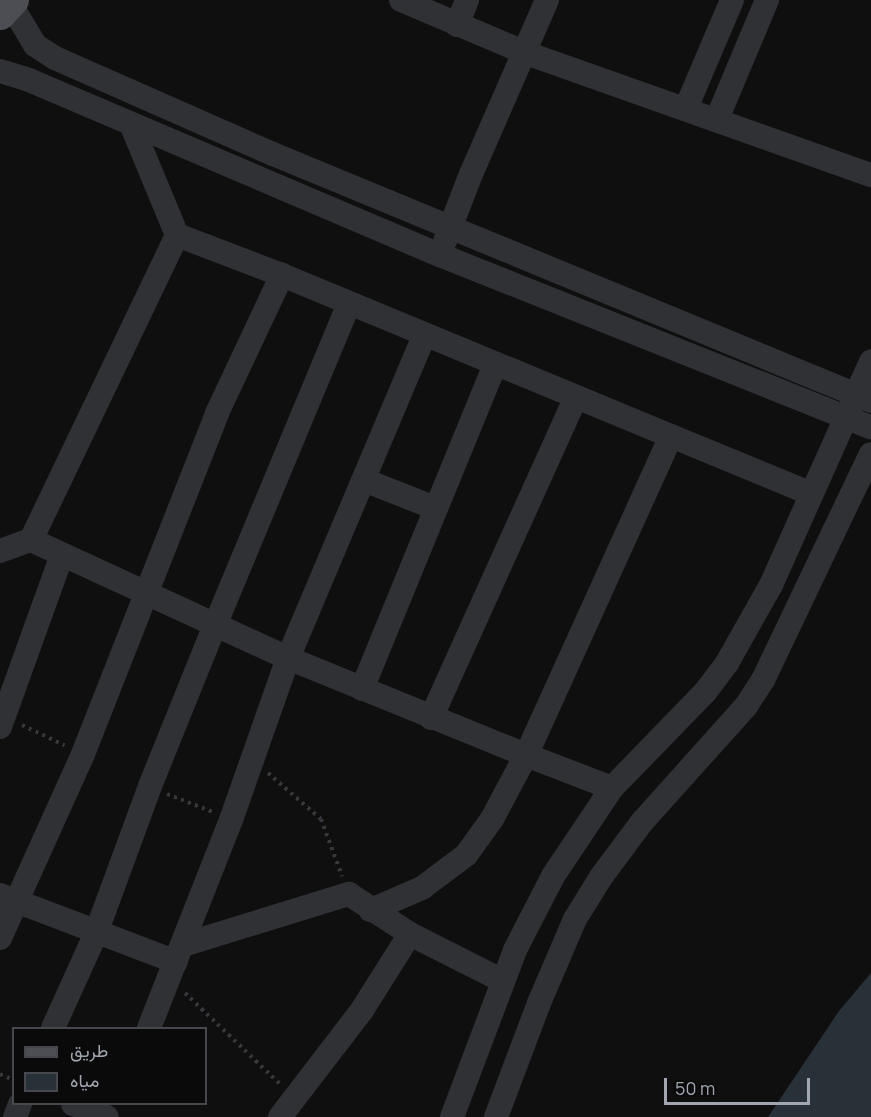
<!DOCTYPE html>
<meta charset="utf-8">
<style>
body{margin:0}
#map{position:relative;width:871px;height:1117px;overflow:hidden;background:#0f0f10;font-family:Manrope,Vazirmatn,sans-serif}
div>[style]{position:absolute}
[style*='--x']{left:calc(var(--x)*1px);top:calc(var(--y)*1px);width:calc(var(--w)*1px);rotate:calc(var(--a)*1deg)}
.water>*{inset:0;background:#293138}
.path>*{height:4px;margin-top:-2px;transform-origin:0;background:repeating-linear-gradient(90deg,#36383c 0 3px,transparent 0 7.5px)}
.minor>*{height:24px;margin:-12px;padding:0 12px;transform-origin:12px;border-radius:12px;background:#303135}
.major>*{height:32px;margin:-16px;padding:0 16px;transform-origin:16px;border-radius:16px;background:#4c4e54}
span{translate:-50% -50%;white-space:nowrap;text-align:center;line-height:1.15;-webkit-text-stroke:6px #0a0a0b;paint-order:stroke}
.legend{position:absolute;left:12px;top:1027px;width:195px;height:78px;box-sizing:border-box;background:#0a0a0b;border:2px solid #46484d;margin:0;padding:8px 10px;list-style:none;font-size:18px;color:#a1a6b0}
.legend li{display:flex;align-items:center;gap:12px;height:30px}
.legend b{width:30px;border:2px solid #46484d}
.scale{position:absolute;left:664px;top:1078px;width:146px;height:27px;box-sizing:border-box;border:3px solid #a1a6b0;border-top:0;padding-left:8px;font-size:18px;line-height:21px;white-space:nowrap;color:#a1a6b0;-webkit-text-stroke:4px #0a0a0b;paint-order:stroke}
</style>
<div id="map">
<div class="water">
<div style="clip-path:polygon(871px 973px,871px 1117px,768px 1117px,839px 1011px)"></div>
</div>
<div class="path">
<div style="--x:22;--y:725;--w:47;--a:25.5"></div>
<div style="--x:268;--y:773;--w:70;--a:41"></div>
<div style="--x:321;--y:819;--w:61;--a:69.8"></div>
<div style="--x:167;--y:794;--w:49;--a:21.4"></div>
<div style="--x:185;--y:993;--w:133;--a:43.8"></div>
<div style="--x:0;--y:1074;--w:15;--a:23"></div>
</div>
<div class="minor">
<div style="--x:401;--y:0;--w:136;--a:23"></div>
<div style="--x:526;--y:53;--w:366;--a:19.5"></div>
<div style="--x:10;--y:3;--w:49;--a:59.2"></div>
<div style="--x:35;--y:45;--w:24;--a:33"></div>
<div style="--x:55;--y:58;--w:238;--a:23.8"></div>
<div style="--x:273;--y:154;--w:647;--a:22.44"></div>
<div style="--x:457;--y:25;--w:27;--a:-68"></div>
<div style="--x:0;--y:71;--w:30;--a:17"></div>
<div style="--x:29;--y:80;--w:447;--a:23.1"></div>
<div style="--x:440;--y:255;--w:464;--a:21.8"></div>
<div style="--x:686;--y:108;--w:117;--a:-66.9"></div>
<div style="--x:717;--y:119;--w:129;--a:-67.2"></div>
<div style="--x:131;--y:124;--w:120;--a:67.5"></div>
<div style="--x:445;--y:241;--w:72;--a:-68.8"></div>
<div style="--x:471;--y:174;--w:190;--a:-66.4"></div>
<div style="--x:671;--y:436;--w:152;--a:22.4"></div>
<div style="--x:364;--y:480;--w:76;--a:21.5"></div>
<div style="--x:31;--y:540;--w:338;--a:-64.4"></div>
<div style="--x:177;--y:235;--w:112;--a:20.9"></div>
<div style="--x:282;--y:275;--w:421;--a:22.5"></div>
<div style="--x:671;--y:436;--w:350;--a:114.4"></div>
<div style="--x:526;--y:755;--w:92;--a:21"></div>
<div style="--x:0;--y:551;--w:33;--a:-20"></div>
<div style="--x:31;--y:540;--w:283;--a:24.7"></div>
<div style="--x:288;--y:658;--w:257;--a:22.2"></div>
<div style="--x:526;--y:755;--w:72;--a:118"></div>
<div style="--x:492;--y:819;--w:44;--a:125.8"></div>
<div style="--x:466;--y:855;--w:55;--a:143.1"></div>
<div style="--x:422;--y:888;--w:56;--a:156.7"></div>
<div style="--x:362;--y:689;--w:350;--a:-67.7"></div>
<div style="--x:431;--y:718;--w:350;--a:-65.7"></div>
<div style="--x:0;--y:727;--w:183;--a:-70.2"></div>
<div style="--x:0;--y:895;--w:188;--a:20.8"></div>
<div style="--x:0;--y:938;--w:202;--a:-65.7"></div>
<div style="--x:83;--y:754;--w:366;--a:-68.5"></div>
<div style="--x:217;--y:413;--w:153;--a:-64.8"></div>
<div style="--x:183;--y:945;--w:174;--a:-17.1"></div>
<div style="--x:349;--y:894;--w:73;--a:33.3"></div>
<div style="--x:410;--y:934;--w:104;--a:26.8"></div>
<div style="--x:53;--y:1028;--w:104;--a:-65.6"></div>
<div style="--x:96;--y:933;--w:157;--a:-69.8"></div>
<div style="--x:150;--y:786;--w:176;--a:-68"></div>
<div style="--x:216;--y:623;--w:346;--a:-67.4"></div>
<div style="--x:149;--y:1028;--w:224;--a:-68.5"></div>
<div style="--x:231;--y:820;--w:172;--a:-70.6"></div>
<div style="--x:288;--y:658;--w:350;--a:-67.1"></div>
<div style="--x:73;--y:1104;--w:36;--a:21"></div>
<div style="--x:15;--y:1117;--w:14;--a:-69"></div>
<div style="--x:280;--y:1117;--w:135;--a:-52.5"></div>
<div style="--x:362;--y:1010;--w:90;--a:-57.7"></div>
<div style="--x:452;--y:1117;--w:178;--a:-69.3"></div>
<div style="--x:515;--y:950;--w:83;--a:-62.8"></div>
<div style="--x:553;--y:876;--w:106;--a:-56.2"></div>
<div style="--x:612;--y:788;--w:135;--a:-45.9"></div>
<div style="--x:706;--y:691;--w:35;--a:-53"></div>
<div style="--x:727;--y:663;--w:90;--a:-60.6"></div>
<div style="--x:771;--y:585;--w:245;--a:-65.9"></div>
<div style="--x:496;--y:1117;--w:122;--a:-69.3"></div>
<div style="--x:539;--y:1003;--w:91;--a:-66.8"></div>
<div style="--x:575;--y:919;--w:49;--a:-58.2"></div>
<div style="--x:601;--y:877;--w:69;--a:-53.3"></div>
<div style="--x:642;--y:822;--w:156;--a:-48.1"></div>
<div style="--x:746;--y:706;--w:31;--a:-57"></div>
<div style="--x:763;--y:680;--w:250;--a:-64.5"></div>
</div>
<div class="major">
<div style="--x:0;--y:14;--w:19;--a:-47"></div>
</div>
<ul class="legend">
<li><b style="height:8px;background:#4c4e54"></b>طريق</li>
<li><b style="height:16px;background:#293138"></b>مياه</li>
</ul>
<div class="scale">50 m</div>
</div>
